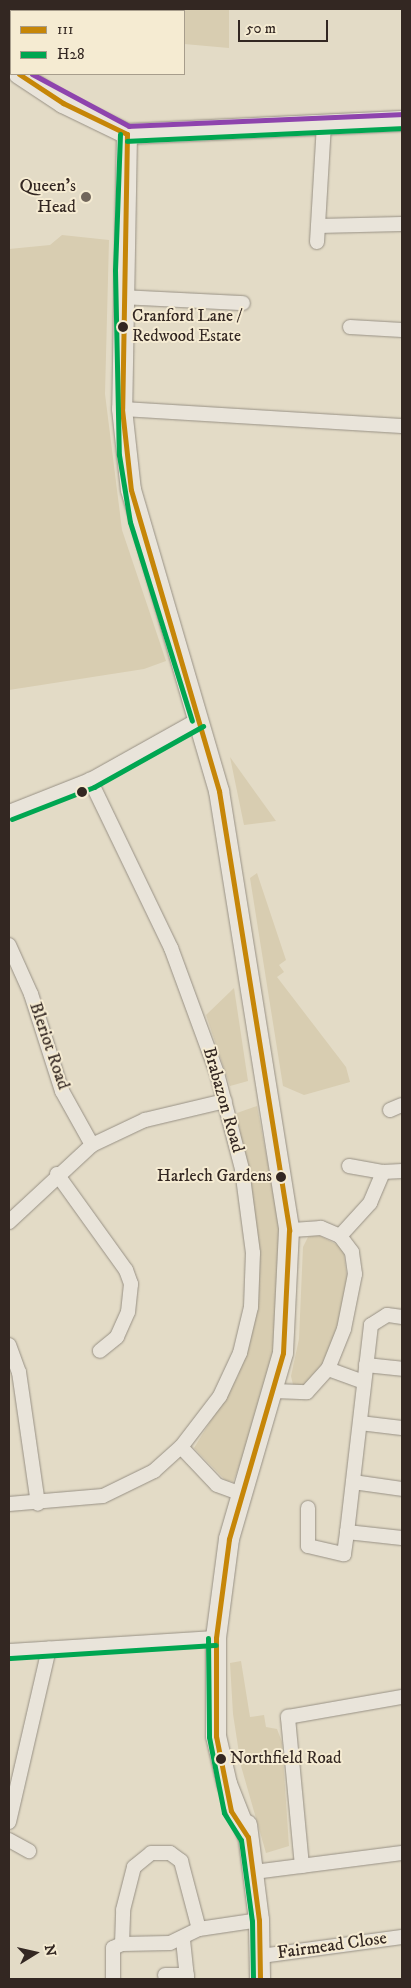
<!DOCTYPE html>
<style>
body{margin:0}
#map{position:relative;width:411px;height:1988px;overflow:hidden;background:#e3dbc6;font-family:"IM FELL DW Pica",serif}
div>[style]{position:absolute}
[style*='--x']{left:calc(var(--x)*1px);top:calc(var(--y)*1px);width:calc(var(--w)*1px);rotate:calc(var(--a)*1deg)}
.green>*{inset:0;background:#d8cdb1}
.roads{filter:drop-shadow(0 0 1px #989185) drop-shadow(0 0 1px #989185)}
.street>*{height:14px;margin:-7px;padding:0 7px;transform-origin:7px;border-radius:7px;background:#e9e4da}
.secondary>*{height:20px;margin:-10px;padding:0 10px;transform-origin:10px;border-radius:10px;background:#e9e4da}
.bus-1>*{height:5px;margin:-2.5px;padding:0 2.5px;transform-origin:2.5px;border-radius:2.5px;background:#c68608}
.bus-2>*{height:5px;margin:-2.5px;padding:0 2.5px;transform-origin:2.5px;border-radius:2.5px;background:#00a651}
.bus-3>*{height:5px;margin:-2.5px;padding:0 2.5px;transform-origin:2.5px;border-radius:2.5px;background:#8e44ad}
.dots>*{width:14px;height:14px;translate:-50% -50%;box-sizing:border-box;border:2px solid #f5ebd2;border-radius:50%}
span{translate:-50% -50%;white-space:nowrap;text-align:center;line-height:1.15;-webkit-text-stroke:4px #f5ebd2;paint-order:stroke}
.bus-label{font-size:17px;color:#332722}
.left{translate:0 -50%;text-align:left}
.right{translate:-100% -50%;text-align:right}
.poi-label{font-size:18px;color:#332722}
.street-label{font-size:18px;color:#332722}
.frame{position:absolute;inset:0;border:10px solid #332722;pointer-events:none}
.legend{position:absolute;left:10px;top:10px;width:175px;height:65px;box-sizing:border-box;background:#f5ebd2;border:1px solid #a79d8c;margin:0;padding:6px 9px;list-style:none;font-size:15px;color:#332722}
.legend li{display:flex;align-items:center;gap:10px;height:25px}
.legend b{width:25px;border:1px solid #a79d8c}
.north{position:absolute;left:10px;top:1928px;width:50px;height:50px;-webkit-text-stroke:4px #f5ebd2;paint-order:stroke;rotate:80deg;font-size:14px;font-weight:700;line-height:20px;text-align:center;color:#332722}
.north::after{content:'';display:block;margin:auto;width:18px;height:22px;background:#332722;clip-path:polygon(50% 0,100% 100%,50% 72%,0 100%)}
.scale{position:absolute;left:238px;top:20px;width:90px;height:22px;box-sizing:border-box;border:2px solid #332722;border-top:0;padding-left:6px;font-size:15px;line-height:18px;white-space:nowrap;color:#332722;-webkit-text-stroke:4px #f5ebd2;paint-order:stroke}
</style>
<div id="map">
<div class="green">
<div style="clip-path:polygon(92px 9px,229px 9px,229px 48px,184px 44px,184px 11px)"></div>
<div style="clip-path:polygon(62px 235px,109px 240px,105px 394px,122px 530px,166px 661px,144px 669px,9px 690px,9px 249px,50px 245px)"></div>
<div style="clip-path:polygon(230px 757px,276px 821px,244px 825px)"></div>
<div style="clip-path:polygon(257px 873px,286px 960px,279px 965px,284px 972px,277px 977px,346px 1067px,350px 1082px,304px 1095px,283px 1086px,250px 878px)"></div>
<div style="clip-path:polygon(234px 988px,248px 1081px,230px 1086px,206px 1015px)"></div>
<div style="clip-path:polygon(257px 1106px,281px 1233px,275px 1344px,256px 1421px,233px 1482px,225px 1480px,194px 1448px,238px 1376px,257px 1307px,259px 1252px,237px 1113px)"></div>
<div style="clip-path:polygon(317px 1234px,343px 1248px,348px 1284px,333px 1344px,319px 1371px,311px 1383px,294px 1389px,291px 1376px,299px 1339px,303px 1247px,308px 1237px)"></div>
<div style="clip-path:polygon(241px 1661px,250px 1717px,264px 1715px,266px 1727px,277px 1729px,282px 1742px,289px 1846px,266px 1853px,241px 1766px,233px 1714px,230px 1663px)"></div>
</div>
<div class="roads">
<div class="street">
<div style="--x:38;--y:9;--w:4;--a:34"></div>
<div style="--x:18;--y:11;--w:3;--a:-45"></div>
<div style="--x:9;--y:22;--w:4;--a:-56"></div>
<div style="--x:318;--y:226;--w:84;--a:-1.4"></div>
<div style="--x:317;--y:242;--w:119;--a:-86.6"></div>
<div style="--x:123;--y:297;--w:120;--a:2.9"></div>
<div style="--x:350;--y:327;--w:52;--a:3.3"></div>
<div style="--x:122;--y:409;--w:281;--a:3.5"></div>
<div style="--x:9;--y:812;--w:87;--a:-21.6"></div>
<div style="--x:90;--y:780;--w:125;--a:-29.2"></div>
<div style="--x:9;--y:945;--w:54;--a:65.8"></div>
<div style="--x:31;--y:994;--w:102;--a:72.3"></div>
<div style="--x:62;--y:1091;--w:62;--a:60.9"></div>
<div style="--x:390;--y:1110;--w:13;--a:-23"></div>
<div style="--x:349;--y:1166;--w:35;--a:10"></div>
<div style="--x:57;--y:1174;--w:118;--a:54.3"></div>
<div style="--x:126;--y:1270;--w:15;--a:70"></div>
<div style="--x:131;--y:1284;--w:28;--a:96"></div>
<div style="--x:128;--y:1312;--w:27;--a:114"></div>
<div style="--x:117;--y:1337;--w:22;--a:141"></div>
<div style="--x:9;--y:1222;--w:113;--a:-42.9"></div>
<div style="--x:92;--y:1145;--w:59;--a:-25.3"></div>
<div style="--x:145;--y:1120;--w:82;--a:-13.4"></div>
<div style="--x:340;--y:1236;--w:45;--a:-47.7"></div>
<div style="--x:370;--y:1203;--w:34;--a:-67"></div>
<div style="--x:383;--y:1172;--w:19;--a:-3"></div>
<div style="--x:402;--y:1317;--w:15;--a:-172"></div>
<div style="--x:387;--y:1315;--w:19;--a:148"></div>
<div style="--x:371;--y:1325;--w:208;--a:96.6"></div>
<div style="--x:347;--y:1532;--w:55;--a:6.2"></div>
<div style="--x:9;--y:1345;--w:29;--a:70"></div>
<div style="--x:19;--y:1372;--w:133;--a:81.8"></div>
<div style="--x:366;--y:1365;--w:36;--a:6"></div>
<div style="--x:328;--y:1369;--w:38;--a:20"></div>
<div style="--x:274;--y:1391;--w:33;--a:2"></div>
<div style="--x:307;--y:1392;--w:31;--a:-48"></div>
<div style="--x:328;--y:1369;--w:43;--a:-68.2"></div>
<div style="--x:344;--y:1329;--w:56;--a:-78.7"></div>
<div style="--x:355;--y:1274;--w:22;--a:-98"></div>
<div style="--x:352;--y:1252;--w:20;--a:-127"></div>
<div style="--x:340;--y:1236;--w:21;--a:-157"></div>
<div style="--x:321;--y:1228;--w:32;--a:176"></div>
<div style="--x:360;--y:1423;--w:42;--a:6.8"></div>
<div style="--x:181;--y:1447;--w:52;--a:46.5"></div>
<div style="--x:217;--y:1485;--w:27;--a:20"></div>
<div style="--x:353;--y:1482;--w:49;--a:8.1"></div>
<div style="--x:9;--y:1504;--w:94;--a:-4.9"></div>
<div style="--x:103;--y:1496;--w:57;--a:-26.1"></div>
<div style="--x:154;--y:1471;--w:36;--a:-42"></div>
<div style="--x:181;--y:1447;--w:64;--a:-52.6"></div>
<div style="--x:220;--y:1396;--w:47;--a:-65.1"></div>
<div style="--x:240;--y:1353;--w:47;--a:-76.6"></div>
<div style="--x:251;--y:1307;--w:54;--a:-87.9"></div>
<div style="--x:253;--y:1253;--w:85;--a:-97.5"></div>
<div style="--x:242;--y:1169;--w:99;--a:-104.6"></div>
<div style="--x:217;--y:1073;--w:133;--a:-110.2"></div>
<div style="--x:171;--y:948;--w:187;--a:-115.7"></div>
<div style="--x:308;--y:1508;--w:38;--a:90"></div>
<div style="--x:308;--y:1546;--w:37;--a:13"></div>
<div style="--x:344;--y:1554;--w:22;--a:-82"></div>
<div style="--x:9;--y:1651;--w:207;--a:-3.6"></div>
<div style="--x:9;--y:1822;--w:178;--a:-77"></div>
<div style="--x:9;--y:1840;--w:23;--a:29"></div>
<div style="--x:302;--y:1866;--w:150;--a:-95.4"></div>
<div style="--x:288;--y:1717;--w:116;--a:-10"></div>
<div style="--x:254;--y:1872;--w:149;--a:-7.3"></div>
<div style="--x:183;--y:1940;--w:39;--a:84"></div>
<div style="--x:122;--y:1944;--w:34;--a:-88"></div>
<div style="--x:123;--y:1910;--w:44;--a:-75.7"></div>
<div style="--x:134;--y:1867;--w:22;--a:-39"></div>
<div style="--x:151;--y:1853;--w:19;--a:0"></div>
<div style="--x:170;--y:1853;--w:14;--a:36"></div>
<div style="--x:181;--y:1861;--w:70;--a:75.2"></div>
<div style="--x:261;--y:1956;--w:142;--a:-7.7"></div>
<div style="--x:165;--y:1975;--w:22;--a:0"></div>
<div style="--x:113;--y:1979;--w:31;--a:-90"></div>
<div style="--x:113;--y:1948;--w:10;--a:-24"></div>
<div style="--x:122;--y:1944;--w:48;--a:-1.2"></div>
<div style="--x:170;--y:1943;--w:32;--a:-26"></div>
<div style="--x:199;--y:1929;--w:61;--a:-8.5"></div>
</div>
<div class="secondary">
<div style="--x:19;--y:74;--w:53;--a:33.4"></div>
<div style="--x:63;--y:103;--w:71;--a:25.8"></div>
<div style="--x:127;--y:134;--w:275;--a:-2.7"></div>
<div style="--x:127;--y:134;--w:275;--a:91"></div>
<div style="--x:122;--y:409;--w:81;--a:83.7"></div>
<div style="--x:131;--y:490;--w:314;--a:73.7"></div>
<div style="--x:219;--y:791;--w:445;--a:80.9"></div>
<div style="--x:289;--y:1230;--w:123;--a:92.8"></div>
<div style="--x:283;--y:1353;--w:194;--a:106.2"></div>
<div style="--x:229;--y:1539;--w:100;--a:97.5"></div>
<div style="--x:216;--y:1638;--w:98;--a:90"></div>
<div style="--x:216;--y:1736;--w:49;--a:77.1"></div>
<div style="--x:227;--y:1784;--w:57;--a:68.4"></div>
<div style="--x:247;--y:1825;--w:96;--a:82.8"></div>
<div style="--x:259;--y:1920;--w:59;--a:89"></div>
</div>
</div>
<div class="bus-1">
<div style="--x:19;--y:74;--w:53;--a:33.4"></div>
<div style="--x:63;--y:103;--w:71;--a:25.8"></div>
<div style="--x:127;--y:134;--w:275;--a:91"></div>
<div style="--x:122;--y:409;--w:81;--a:83.7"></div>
<div style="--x:131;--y:490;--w:314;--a:73.7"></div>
<div style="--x:219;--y:791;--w:445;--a:80.9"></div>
<div style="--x:289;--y:1230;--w:123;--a:92.8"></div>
<div style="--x:283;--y:1353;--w:194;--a:106.2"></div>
<div style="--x:229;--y:1539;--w:100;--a:97.5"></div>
<div style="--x:216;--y:1638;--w:98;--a:90"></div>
<div style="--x:216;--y:1736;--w:76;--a:78.7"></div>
<div style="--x:231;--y:1811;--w:31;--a:57"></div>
<div style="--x:248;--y:1837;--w:84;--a:82.5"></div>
<div style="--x:259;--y:1920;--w:59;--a:89"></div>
</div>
<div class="bus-2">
<div style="--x:120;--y:134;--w:136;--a:92.1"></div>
<div style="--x:115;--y:270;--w:185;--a:88.8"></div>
<div style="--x:119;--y:455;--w:68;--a:80.7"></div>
<div style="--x:130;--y:522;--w:208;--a:72.7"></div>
<div style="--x:127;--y:141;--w:275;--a:-2.7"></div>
<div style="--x:12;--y:819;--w:88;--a:-21.3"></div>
<div style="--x:94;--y:787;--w:125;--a:-29.2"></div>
<div style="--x:208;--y:1638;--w:99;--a:89.4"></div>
<div style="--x:209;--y:1737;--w:77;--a:78.8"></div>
<div style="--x:224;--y:1813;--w:32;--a:58"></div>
<div style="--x:241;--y:1840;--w:82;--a:82.3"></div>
<div style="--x:252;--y:1921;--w:58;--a:89"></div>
<div style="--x:9;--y:1658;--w:207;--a:-3.6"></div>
</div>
<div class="bus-3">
<div style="--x:32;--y:74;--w:110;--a:28.2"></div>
<div style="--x:129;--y:126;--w:273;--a:-2.5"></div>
</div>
<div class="dots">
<div style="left:86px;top:197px;background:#71665b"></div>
<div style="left:123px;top:327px;background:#332722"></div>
<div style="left:82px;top:792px;background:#332722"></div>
<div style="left:281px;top:1177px;background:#332722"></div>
<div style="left:221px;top:1759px;background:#332722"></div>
</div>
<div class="bus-label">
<span class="left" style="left:132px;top:327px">Cranford Lane /<br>Redwood Estate</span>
<span class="right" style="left:272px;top:1177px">Harlech Gardens</span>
<span class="left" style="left:230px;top:1759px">Northfield Road</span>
</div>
<div class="poi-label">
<span class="right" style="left:76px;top:197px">Queen's<br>Head</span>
</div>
<div class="street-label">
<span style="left:49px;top:1046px;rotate:71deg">Bleriot Road</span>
<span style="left:223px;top:1100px;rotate:74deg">Brabazon Road</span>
<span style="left:332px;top:1946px;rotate:-8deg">Fairmead Close</span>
</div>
<div class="frame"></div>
<ul class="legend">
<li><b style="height:6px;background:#c68608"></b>111</li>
<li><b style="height:6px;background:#00a651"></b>H28</li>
</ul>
<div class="north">N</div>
<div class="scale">50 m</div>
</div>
